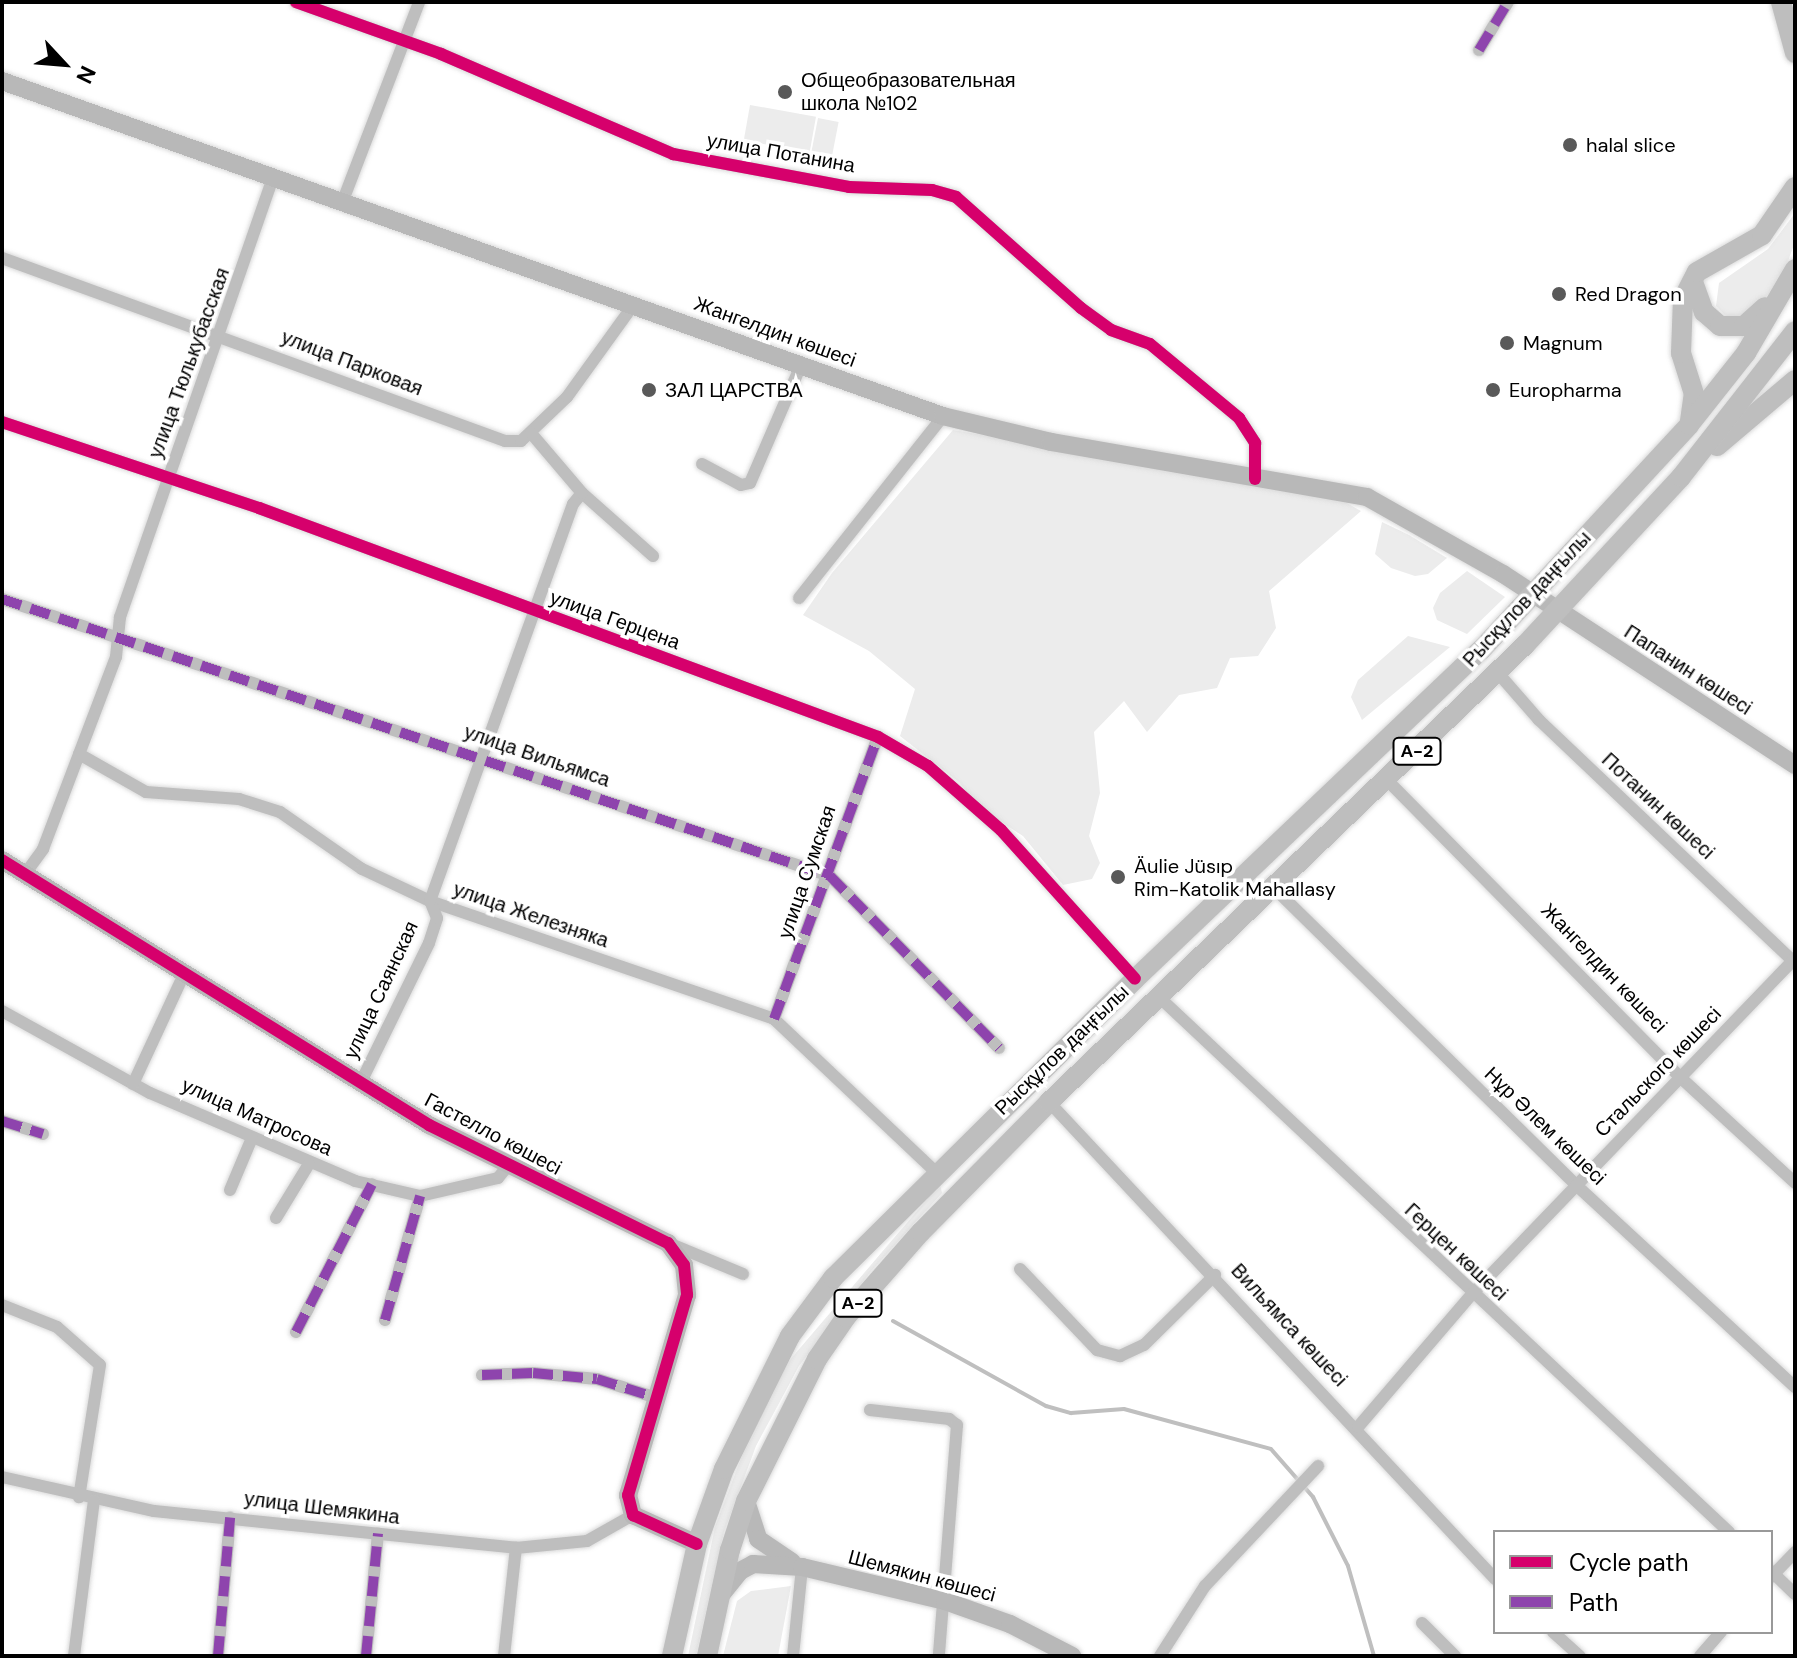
<!DOCTYPE html>
<meta charset="utf-8">
<style>
body{margin:0}
#map{position:relative;width:1797px;height:1658px;overflow:hidden;background:#fff;font-family:"DM Sans",sans-serif}
div>[style]{position:absolute}
[style*='--x']{left:calc(var(--x)*1px);top:calc(var(--y)*1px);width:calc(var(--w)*1px);rotate:calc(var(--a)*1deg)}
.green>*{inset:0;background:#ececec;transform-origin:0 0}
.stream>*{height:4px;margin:-2px;padding:0 2px;transform-origin:2px;border-radius:2px;background:#bfbfbf}
.roads{filter:drop-shadow(0 0 2px #dbdbdb) drop-shadow(0 0 2px #dbdbdb)}
.street>*{height:12px;margin:-6px;padding:0 6px;transform-origin:6px;border-radius:6px;background:#bebebe}
.secondary>*{height:18px;margin:-9px;padding:0 9px;transform-origin:9px;border-radius:9px;background:#b8b8b8}
.primary>*{height:20px;margin:-10px;padding:0 10px;transform-origin:10px;border-radius:10px;background:#bebebe}
.quiet>*{height:10px;margin-top:-5px;transform-origin:0;background:repeating-linear-gradient(90deg,#8e44ad 0 20px,transparent 0 30px)}
.cycleway>*{height:12px;margin:-6px;padding:0 6px;transform-origin:6px;border-radius:6px;background:#d6006c}
.dots>*{width:22px;height:22px;translate:-50% -50%;box-sizing:border-box;border:4px solid #fff;border-radius:50%}
span{translate:-50% -50%;white-space:nowrap;text-align:center;line-height:1.15;-webkit-text-stroke:7px #fff;paint-order:stroke}
.shield-label span{padding:2px 6px;background:#fff;border:2px solid;border-radius:6px;-webkit-text-stroke-width:0}
.shield-label{font-size:18px;color:#000;font-weight:700}
.poi-label{font-size:20px;color:#000}
.left{translate:0 -50%;text-align:left}
.street-label{font-size:20px;color:#000}
.frame{position:absolute;inset:0;border:4px solid #000;pointer-events:none}
.legend{position:absolute;left:1493px;top:1530px;width:280px;height:104px;box-sizing:border-box;background:#fff;border:2px solid #999;margin:0;padding:10px 14px;list-style:none;font-size:24px;color:#000}
.legend li{display:flex;align-items:center;gap:16px;height:40px}
.legend b{width:40px;border:2px solid #999}
.north{position:absolute;left:24px;top:24px;width:80px;height:80px;-webkit-text-stroke:6px #fff;paint-order:stroke;rotate:116deg;font-size:22px;font-weight:700;line-height:32px;text-align:center;color:#000}
.north::after{content:'';display:block;margin:auto;width:28px;height:36px;background:#000;clip-path:polygon(50% 0,100% 100%,50% 72%,0 100%)}
</style>
<div id="map">
<div class="green">
<div style="left:750px;top:105px;width:67px;height:36px;rotate:10deg"></div>
<div style="left:818px;top:118px;width:21px;height:38px;rotate:11deg"></div>
<div style="clip-path:polygon(1795px 213px,1795px 242px,1780px 283px,1746px 316px,1731px 321px,1716px 306px,1719px 283px,1768px 249px)"></div>
<div style="clip-path:polygon(953px 430px,1334px 496px,1361px 511px,1269px 591px,1276px 628px,1258px 656px,1230px 658px,1217px 688px,1179px 695px,1147px 732px,1124px 701px,1094px 732px,1100px 793px,1089px 836px,1100px 863px,1092px 879px,1063px 885px,1023px 836px,979px 807px,959px 782px,900px 736px,915px 689px,869px 651px,803px 615px,832px 573px)"></div>
<div style="clip-path:polygon(1382px 522px,1409px 535px,1447px 558px,1428px 574px,1415px 576px,1391px 568px,1375px 554px)"></div>
<div style="clip-path:polygon(1467px 571px,1505px 597px,1467px 634px,1437px 620px,1433px 608px,1440px 593px)"></div>
<div style="clip-path:polygon(1408px 636px,1450px 647px,1362px 720px,1351px 697px,1358px 680px)"></div>
<div style="clip-path:polygon(940px 1184px,942px 1193px,871px 1271px,799px 1366px,756px 1446px,724px 1532px,696px 1656px,688px 1656px,715px 1527px,748px 1440px,789px 1361px)"></div>
<div style="clip-path:polygon(791px 1586px,778px 1656px,723px 1656px,737px 1601px,751px 1591px)"></div>
</div>
<div class="stream">
<div style="--x:893;--y:1321;--w:175;--a:29.1"></div>
<div style="--x:1046;--y:1406;--w:26;--a:16"></div>
<div style="--x:1071;--y:1413;--w:53;--a:-4.3"></div>
<div style="--x:1124;--y:1409;--w:152;--a:15.2"></div>
<div style="--x:1271;--y:1449;--w:64;--a:48.8"></div>
<div style="--x:1313;--y:1497;--w:77;--a:63.1"></div>
<div style="--x:1348;--y:1566;--w:94;--a:73.9"></div>
</div>
<div class="roads">
<div class="street">
<div style="--x:296;--y:2;--w:154;--a:19.7"></div>
<div style="--x:441;--y:54;--w:253;--a:23.3"></div>
<div style="--x:673;--y:154;--w:179;--a:10.6"></div>
<div style="--x:849;--y:187;--w:83;--a:2.1"></div>
<div style="--x:932;--y:190;--w:25;--a:16"></div>
<div style="--x:956;--y:197;--w:167;--a:41.6"></div>
<div style="--x:1081;--y:308;--w:37;--a:36"></div>
<div style="--x:1111;--y:330;--w:41;--a:19.7"></div>
<div style="--x:1150;--y:344;--w:116;--a:39.7"></div>
<div style="--x:1239;--y:418;--w:30;--a:57"></div>
<div style="--x:1255;--y:443;--w:36;--a:90"></div>
<div style="--x:1479;--y:50;--w:56;--a:-58.9"></div>
<div style="--x:342;--y:203;--w:215;--a:-69"></div>
<div style="--x:2;--y:258;--w:535;--a:19.99"></div>
<div style="--x:505;--y:441;--w:16;--a:0"></div>
<div style="--x:521;--y:441;--w:64;--a:-43.7"></div>
<div style="--x:567;--y:397;--w:115;--a:-54.2"></div>
<div style="--x:2;--y:422;--w:271;--a:18.5"></div>
<div style="--x:259;--y:508;--w:660;--a:20.3"></div>
<div style="--x:878;--y:737;--w:58;--a:30.1"></div>
<div style="--x:928;--y:766;--w:97;--a:41.2"></div>
<div style="--x:1001;--y:830;--w:200;--a:48"></div>
<div style="--x:702;--y:464;--w:44;--a:28.3"></div>
<div style="--x:741;--y:485;--w:9;--a:-13"></div>
<div style="--x:750;--y:483;--w:129;--a:-66.6"></div>
<div style="--x:582;--y:493;--w:95;--a:41.6"></div>
<div style="--x:799;--y:598;--w:232;--a:-51.6"></div>
<div style="--x:2;--y:599;--w:873;--a:18.5"></div>
<div style="--x:830;--y:876;--w:241;--a:45.5"></div>
<div style="--x:1498;--y:673;--w:62;--a:48.9"></div>
<div style="--x:1539;--y:720;--w:353;--a:43.5"></div>
<div style="--x:79;--y:754;--w:77;--a:29.6"></div>
<div style="--x:146;--y:792;--w:93;--a:4.3"></div>
<div style="--x:239;--y:799;--w:43;--a:17.6"></div>
<div style="--x:280;--y:812;--w:100;--a:34.8"></div>
<div style="--x:362;--y:869;--w:75;--a:25.2"></div>
<div style="--x:430;--y:901;--w:364;--a:18.9"></div>
<div style="--x:774;--y:1019;--w:224;--a:43.4"></div>
<div style="--x:1386;--y:779;--w:420;--a:45.4"></div>
<div style="--x:1681;--y:1078;--w:155;--a:42.6"></div>
<div style="--x:25;--y:874;--w:31;--a:-54"></div>
<div style="--x:43;--y:849;--w:205;--a:-69.2"></div>
<div style="--x:116;--y:657;--w:40;--a:-84.3"></div>
<div style="--x:120;--y:617;--w:465;--a:-70.8"></div>
<div style="--x:1274;--y:888;--w:424;--a:44.5"></div>
<div style="--x:1576;--y:1185;--w:298;--a:42.7"></div>
<div style="--x:1159;--y:997;--w:782;--a:43.19"></div>
<div style="--x:2;--y:1011;--w:169;--a:29"></div>
<div style="--x:150;--y:1093;--w:223;--a:23.2"></div>
<div style="--x:355;--y:1181;--w:67;--a:13"></div>
<div style="--x:420;--y:1196;--w:80;--a:-13"></div>
<div style="--x:498;--y:1178;--w:14;--a:-51"></div>
<div style="--x:774;--y:1019;--w:301;--a:-69.8"></div>
<div style="--x:133;--y:1084;--w:123;--a:-65.1"></div>
<div style="--x:360;--y:1084;--w:157;--a:-63.9"></div>
<div style="--x:429;--y:943;--w:26;--a:-72"></div>
<div style="--x:437;--y:918;--w:18;--a:-112"></div>
<div style="--x:430;--y:901;--w:422;--a:-70.2"></div>
<div style="--x:573;--y:504;--w:14;--a:-51"></div>
<div style="--x:582;--y:493;--w:79;--a:-130.4"></div>
<div style="--x:1049;--y:1102;--w:653;--a:46.92"></div>
<div style="--x:2;--y:1121;--w:43;--a:17.6"></div>
<div style="--x:230;--y:1190;--w:56;--a:-67.1"></div>
<div style="--x:276;--y:1218;--w:63;--a:-58.6"></div>
<div style="--x:671;--y:1244;--w:78;--a:22.6"></div>
<div style="--x:1020;--y:1269;--w:112;--a:46.5"></div>
<div style="--x:1097;--y:1350;--w:24;--a:15"></div>
<div style="--x:1120;--y:1356;--w:26;--a:-25"></div>
<div style="--x:1144;--y:1345;--w:100;--a:-44.6"></div>
<div style="--x:2;--y:1305;--w:59;--a:21.8"></div>
<div style="--x:57;--y:1327;--w:57;--a:41.5"></div>
<div style="--x:100;--y:1365;--w:134;--a:99"></div>
<div style="--x:385;--y:1320;--w:129;--a:-74.2"></div>
<div style="--x:296;--y:1332;--w:166;--a:-62.8"></div>
<div style="--x:482;--y:1375;--w:51;--a:-2.2"></div>
<div style="--x:533;--y:1373;--w:64;--a:5.4"></div>
<div style="--x:597;--y:1379;--w:63;--a:17.6"></div>
<div style="--x:870;--y:1410;--w:80;--a:6.5"></div>
<div style="--x:949;--y:1419;--w:10;--a:37"></div>
<div style="--x:957;--y:1425;--w:232;--a:94.5"></div>
<div style="--x:1358;--y:1427;--w:175;--a:-49.4"></div>
<div style="--x:1472;--y:1294;--w:466;--a:-46.1"></div>
<div style="--x:2;--y:1477;--w:156;--a:12.6"></div>
<div style="--x:154;--y:1511;--w:364;--a:5.8"></div>
<div style="--x:516;--y:1548;--w:71;--a:-5.6"></div>
<div style="--x:587;--y:1541;--w:53;--a:-29.5"></div>
<div style="--x:1771;--y:1571;--w:33;--a:44"></div>
<div style="--x:1771;--y:1577;--w:35;--a:-46"></div>
<div style="--x:1422;--y:1623;--w:47;--a:45"></div>
<div style="--x:1553;--y:1632;--w:36;--a:42"></div>
<div style="--x:74;--y:1656;--w:157;--a:-82.7"></div>
<div style="--x:218;--y:1656;--w:139;--a:-85"></div>
<div style="--x:366;--y:1656;--w:123;--a:-84.4"></div>
<div style="--x:504;--y:1656;--w:109;--a:-83.7"></div>
<div style="--x:793;--y:1656;--w:89;--a:-84.2"></div>
<div style="--x:1160;--y:1656;--w:83;--a:-57.3"></div>
<div style="--x:1205;--y:1586;--w:165;--a:-46.7"></div>
<div style="--x:1700;--y:1656;--w:32;--a:-49"></div>
</div>
<div class="secondary">
<div style="--x:2;--y:81;--w:999;--a:19.6"></div>
<div style="--x:943;--y:416;--w:111;--a:13.5"></div>
<div style="--x:1051;--y:442;--w:321;--a:9.9"></div>
<div style="--x:1367;--y:497;--w:156;--a:29.5"></div>
<div style="--x:1503;--y:574;--w:349;--a:33.2"></div>
<div style="--x:2;--y:860;--w:503;--a:31.82"></div>
<div style="--x:429;--y:1125;--w:267;--a:26.3"></div>
<div style="--x:668;--y:1243;--w:27;--a:54"></div>
<div style="--x:684;--y:1265;--w:30;--a:84"></div>
<div style="--x:687;--y:1295;--w:209;--a:106.4"></div>
<div style="--x:628;--y:1495;--w:21;--a:76"></div>
<div style="--x:633;--y:1515;--w:70;--a:24.4"></div>
<div style="--x:746;--y:1501;--w:40;--a:72"></div>
<div style="--x:758;--y:1539;--w:41;--a:34.1"></div>
<div style="--x:720;--y:1596;--w:32;--a:-51"></div>
<div style="--x:740;--y:1571;--w:15;--a:-28"></div>
<div style="--x:753;--y:1564;--w:49;--a:3.5"></div>
<div style="--x:802;--y:1567;--w:147;--a:13.4"></div>
<div style="--x:945;--y:1601;--w:69;--a:19.5"></div>
<div style="--x:1010;--y:1624;--w:70;--a:27.3"></div>
</div>
<div class="primary">
<div style="--x:1781;--y:2;--w:53;--a:74.6"></div>
<div style="--x:1693;--y:282;--w:32;--a:70"></div>
<div style="--x:1704;--y:312;--w:21;--a:41"></div>
<div style="--x:1720;--y:326;--w:24;--a:0"></div>
<div style="--x:1744;--y:326;--w:28;--a:-42"></div>
<div style="--x:1690;--y:421;--w:27;--a:-82"></div>
<div style="--x:1694;--y:394;--w:43;--a:-107.6"></div>
<div style="--x:1681;--y:353;--w:54;--a:-87.9"></div>
<div style="--x:1683;--y:299;--w:30;--a:-63"></div>
<div style="--x:1697;--y:272;--w:75;--a:-29.6"></div>
<div style="--x:1762;--y:235;--w:58;--a:-55.5"></div>
<div style="--x:1717;--y:446;--w:102;--a:-40.2"></div>
<div style="--x:672;--y:1656;--w:115;--a:-77.4"></div>
<div style="--x:697;--y:1544;--w:80;--a:-70.2"></div>
<div style="--x:724;--y:1469;--w:148;--a:-63.6"></div>
<div style="--x:790;--y:1336;--w:72;--a:-53.4"></div>
<div style="--x:833;--y:1278;--w:425;--a:-44.7"></div>
<div style="--x:1135;--y:979;--w:477;--a:-43.6"></div>
<div style="--x:1481;--y:650;--w:306;--a:-47.2"></div>
<div style="--x:1689;--y:425;--w:92;--a:-51.6"></div>
<div style="--x:1746;--y:353;--w:97;--a:-59.7"></div>
<div style="--x:707;--y:1656;--w:108;--a:-77.8"></div>
<div style="--x:730;--y:1550;--w:52;--a:-71.9"></div>
<div style="--x:746;--y:1501;--w:159;--a:-63.4"></div>
<div style="--x:817;--y:1359;--w:51;--a:-55.4"></div>
<div style="--x:846;--y:1317;--w:113;--a:-48.6"></div>
<div style="--x:921;--y:1232;--w:182;--a:-45.4"></div>
<div style="--x:1049;--y:1102;--w:660;--a:-43.83"></div>
<div style="--x:1525;--y:645;--w:229;--a:-47.1"></div>
<div style="--x:1681;--y:477;--w:185;--a:-52"></div>
</div>
</div>
<div class="quiet">
<div style="--x:1479;--y:50;--w:56;--a:-58.9"></div>
<div style="--x:2;--y:599;--w:873;--a:18.5"></div>
<div style="--x:830;--y:876;--w:241;--a:45.5"></div>
<div style="--x:774;--y:1019;--w:301;--a:-69.8"></div>
<div style="--x:2;--y:1121;--w:43;--a:17.6"></div>
<div style="--x:385;--y:1320;--w:129;--a:-74.2"></div>
<div style="--x:296;--y:1332;--w:166;--a:-62.8"></div>
<div style="--x:482;--y:1375;--w:51;--a:-2.2"></div>
<div style="--x:533;--y:1373;--w:64;--a:5.4"></div>
<div style="--x:597;--y:1379;--w:63;--a:17.6"></div>
<div style="--x:218;--y:1656;--w:139;--a:-85"></div>
<div style="--x:366;--y:1656;--w:123;--a:-84.4"></div>
</div>
<div class="cycleway">
<div style="--x:296;--y:2;--w:154;--a:19.7"></div>
<div style="--x:441;--y:54;--w:253;--a:23.3"></div>
<div style="--x:673;--y:154;--w:179;--a:10.6"></div>
<div style="--x:849;--y:187;--w:83;--a:2.1"></div>
<div style="--x:932;--y:190;--w:25;--a:16"></div>
<div style="--x:956;--y:197;--w:167;--a:41.6"></div>
<div style="--x:1081;--y:308;--w:37;--a:36"></div>
<div style="--x:1111;--y:330;--w:41;--a:19.7"></div>
<div style="--x:1150;--y:344;--w:116;--a:39.7"></div>
<div style="--x:1239;--y:418;--w:30;--a:57"></div>
<div style="--x:1255;--y:443;--w:36;--a:90"></div>
<div style="--x:2;--y:422;--w:271;--a:18.5"></div>
<div style="--x:259;--y:508;--w:660;--a:20.3"></div>
<div style="--x:878;--y:737;--w:58;--a:30.1"></div>
<div style="--x:928;--y:766;--w:97;--a:41.2"></div>
<div style="--x:1001;--y:830;--w:200;--a:48"></div>
<div style="--x:2;--y:860;--w:503;--a:31.82"></div>
<div style="--x:429;--y:1125;--w:267;--a:26.3"></div>
<div style="--x:668;--y:1243;--w:27;--a:54"></div>
<div style="--x:684;--y:1265;--w:30;--a:84"></div>
<div style="--x:687;--y:1295;--w:209;--a:106.4"></div>
<div style="--x:628;--y:1495;--w:21;--a:76"></div>
<div style="--x:633;--y:1515;--w:70;--a:24.4"></div>
</div>
<div class="dots">
<div style="left:785px;top:92px;background:#595959"></div>
<div style="left:1570px;top:145px;background:#595959"></div>
<div style="left:1559px;top:294px;background:#595959"></div>
<div style="left:1507px;top:343px;background:#595959"></div>
<div style="left:649px;top:390px;background:#595959"></div>
<div style="left:1493px;top:390px;background:#595959"></div>
<div style="left:1118px;top:877px;background:#595959"></div>
</div>
<div class="shield-label">
<span style="left:1417px;top:751px">A-2</span>
<span style="left:858px;top:1303px">A-2</span>
</div>
<div class="poi-label">
<span class="left" style="left:801px;top:92px">Общеобразовательная<br>школа №102</span>
<span class="left" style="left:1586px;top:145px">halal slice</span>
<span class="left" style="left:1575px;top:294px">Red Dragon</span>
<span class="left" style="left:1523px;top:343px">Magnum</span>
<span class="left" style="left:665px;top:390px">ЗАЛ ЦАРСТВА</span>
<span class="left" style="left:1509px;top:390px">Europharma</span>
<span class="left" style="left:1134px;top:878px">Äulie Jüsıp<br>Rim-Katolik Mahallasy</span>
</div>
<div class="street-label">
<span style="left:781px;top:153px;rotate:10deg">улица Потанина</span>
<span style="left:775px;top:332px;rotate:20deg">Жангелдин көшесі</span>
<span style="left:189px;top:363px;rotate:-70deg">улица Тюлькубасская</span>
<span style="left:352px;top:363px;rotate:21deg">улица Парковая</span>
<span style="left:1527px;top:599px;rotate:-47deg">Рысқұлов даңғылы</span>
<span style="left:615px;top:620px;rotate:20deg">улица Герцена</span>
<span style="left:1688px;top:670px;rotate:33deg">Папанин көшесі</span>
<span style="left:537px;top:756px;rotate:19deg">улица Вильямса</span>
<span style="left:1658px;top:806px;rotate:43deg">Потанин көшесі</span>
<span style="left:807px;top:872px;rotate:-71deg">улица Сумская</span>
<span style="left:531px;top:915px;rotate:19deg">улица Железняка</span>
<span style="left:1604px;top:968px;rotate:46deg">Жангелдин көшесі</span>
<span style="left:381px;top:990px;rotate:-65deg">улица Саянская</span>
<span style="left:1062px;top:1050px;rotate:-44deg">Рысқұлов даңғылы</span>
<span style="left:1658px;top:1072px;rotate:-46deg">Стальского көшесі</span>
<span style="left:257px;top:1117px;rotate:24deg">улица Матросова</span>
<span style="left:1545px;top:1126px;rotate:44deg">Нұр Әлем көшесі</span>
<span style="left:493px;top:1134px;rotate:28deg">Гастелло көшесі</span>
<span style="left:1456px;top:1252px;rotate:43deg">Герцен көшесі</span>
<span style="left:1289px;top:1325px;rotate:47deg">Вильямса көшесі</span>
<span style="left:322px;top:1508px;rotate:7deg">улица Шемякина</span>
<span style="left:922px;top:1576px;rotate:15deg">Шемякин көшесі</span>
</div>
<div class="frame"></div>
<ul class="legend">
<li><b style="height:10px;background:#d6006c"></b>Cycle path</li>
<li><b style="height:10px;background:#8e44ad"></b>Path</li>
</ul>
<div class="north">N</div>
</div>
